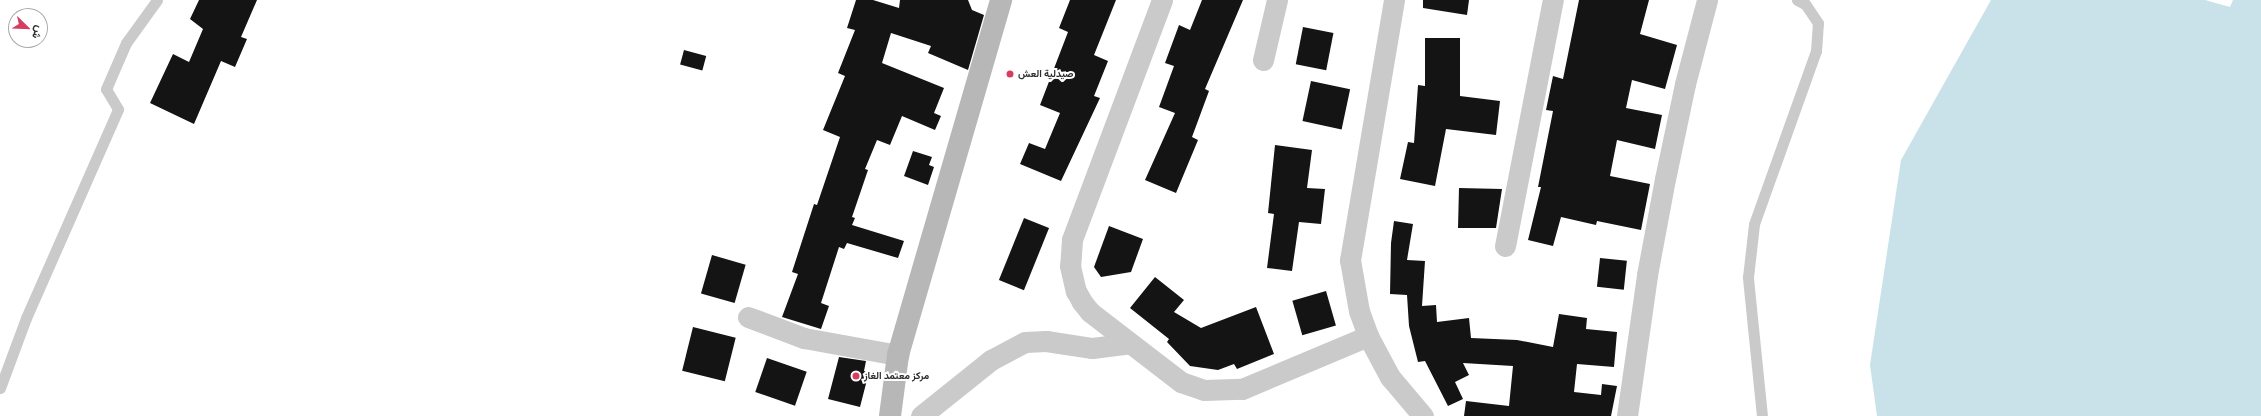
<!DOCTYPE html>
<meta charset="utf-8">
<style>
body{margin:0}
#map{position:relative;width:2261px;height:416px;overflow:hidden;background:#fff;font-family:"Public Sans",Vazirmatn,sans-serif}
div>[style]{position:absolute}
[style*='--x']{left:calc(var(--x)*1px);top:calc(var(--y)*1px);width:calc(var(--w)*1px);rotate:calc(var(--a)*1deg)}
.water>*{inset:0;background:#c9e1e8}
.building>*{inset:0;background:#141414;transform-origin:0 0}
.lane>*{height:11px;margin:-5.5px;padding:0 5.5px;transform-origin:5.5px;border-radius:5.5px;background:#cacaca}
.street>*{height:21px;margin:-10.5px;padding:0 10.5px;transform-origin:10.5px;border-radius:10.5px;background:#cacaca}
.secondary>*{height:22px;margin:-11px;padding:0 11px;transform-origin:11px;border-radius:11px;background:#b7b7b7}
.dots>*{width:11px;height:11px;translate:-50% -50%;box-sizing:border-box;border:2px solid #fff;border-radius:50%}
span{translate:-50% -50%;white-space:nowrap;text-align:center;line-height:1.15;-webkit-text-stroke:4px #fff;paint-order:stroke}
.poi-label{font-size:10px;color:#2d2d2d;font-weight:700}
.left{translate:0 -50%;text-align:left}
.north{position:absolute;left:8px;top:8px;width:40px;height:40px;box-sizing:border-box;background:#fff;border:1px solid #ababab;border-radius:50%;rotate:113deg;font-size:11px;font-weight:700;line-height:16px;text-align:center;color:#2d2d2d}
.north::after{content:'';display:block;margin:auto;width:14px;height:18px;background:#d73c61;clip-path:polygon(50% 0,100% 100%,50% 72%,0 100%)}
</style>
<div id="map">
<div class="water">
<div style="clip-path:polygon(1991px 0,2205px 0,2230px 7px,2233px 0,2261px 0,2261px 416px,1877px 416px,1870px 365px,1901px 160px)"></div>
</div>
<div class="building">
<div style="clip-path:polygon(199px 0,257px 0,241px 37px,247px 39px,235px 67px,221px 61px,194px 124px,150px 103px,173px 54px,189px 62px,203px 29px,190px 19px)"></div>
<div style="clip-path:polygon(856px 0,873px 0,899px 8px,900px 0,968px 0,972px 10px,984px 15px,968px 70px,928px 53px,931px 46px,891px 33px,882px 63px,944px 88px,934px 113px,941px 116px,935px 130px,902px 116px,890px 145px,877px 140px,865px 169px,868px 170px,852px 217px,855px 218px,852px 225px,904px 241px,898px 258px,847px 243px,844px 249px,839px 247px,821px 303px,829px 306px,821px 329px,782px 317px,798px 274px,792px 272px,814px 204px,817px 205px,840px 137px,823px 130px,845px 76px,838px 73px,855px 30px,847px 28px)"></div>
<div style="clip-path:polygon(1070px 0,1116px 0,1094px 55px,1108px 61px,1094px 96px,1100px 98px,1061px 181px,1020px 164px,1029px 143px,1045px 149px,1060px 113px,1040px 105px,1068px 32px,1059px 28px)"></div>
<div style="clip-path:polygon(1202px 0,1243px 0,1205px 89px,1209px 91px,1192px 137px,1198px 140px,1176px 193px,1145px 180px,1175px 113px,1159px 107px,1174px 66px,1165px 63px,1179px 25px,1190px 30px)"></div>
<div style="clip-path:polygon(1423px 0,1469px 0,1467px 15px,1423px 8px)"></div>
<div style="clip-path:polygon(1579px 0,1649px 0,1640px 34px,1677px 45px,1665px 89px,1632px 80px,1626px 108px,1662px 115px,1655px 149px,1617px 140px,1610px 176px,1650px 184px,1641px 230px,1597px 221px,1596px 225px,1561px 217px,1553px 246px,1528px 240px,1541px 187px,1538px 187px,1553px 111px,1546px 110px,1553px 76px,1563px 79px)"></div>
<div style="left:1303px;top:27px;width:31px;height:38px;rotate:11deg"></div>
<div style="clip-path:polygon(1425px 38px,1460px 38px,1460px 96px,1500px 101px,1496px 135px,1446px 129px,1435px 186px,1400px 179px,1408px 142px,1414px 143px,1418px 85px,1425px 86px)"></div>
<div style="left:684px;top:50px;width:23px;height:15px;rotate:15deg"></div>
<div style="left:1311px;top:81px;width:40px;height:41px;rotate:12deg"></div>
<div style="clip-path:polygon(1275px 145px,1312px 150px,1307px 188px,1325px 189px,1321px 224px,1299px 222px,1292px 271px,1267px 268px,1274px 214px,1268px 213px)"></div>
<div style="clip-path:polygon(913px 151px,932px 157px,929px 165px,934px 167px,928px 185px,904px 176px)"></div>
<div style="clip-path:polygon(1459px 188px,1502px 189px,1496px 228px,1458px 228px)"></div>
<div style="left:1024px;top:218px;width:27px;height:67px;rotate:22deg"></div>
<div style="clip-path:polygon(1394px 221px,1413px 224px,1407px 260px,1425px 261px,1422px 306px,1436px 305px,1437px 322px,1469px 318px,1471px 338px,1517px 340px,1553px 347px,1559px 314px,1587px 318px,1586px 329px,1617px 332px,1614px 367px,1577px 364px,1574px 392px,1601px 395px,1602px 384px,1617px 386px,1611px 416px,1464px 416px,1466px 401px,1509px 406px,1513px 366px,1463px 363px,1469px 375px,1455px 382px,1463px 399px,1448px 406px,1425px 361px,1418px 362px,1409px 326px,1407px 295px,1390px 294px,1391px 243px)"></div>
<div style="clip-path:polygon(1109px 226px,1143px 239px,1131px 272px,1101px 277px,1094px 267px)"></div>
<div style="left:712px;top:255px;width:35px;height:40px;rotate:16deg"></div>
<div style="left:1600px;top:258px;width:27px;height:29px;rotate:6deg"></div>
<div style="clip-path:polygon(1155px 277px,1184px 300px,1174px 312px,1201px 328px,1256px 307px,1274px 354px,1237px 369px,1234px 364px,1218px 370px,1190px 366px,1167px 342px,1169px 339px,1130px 308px)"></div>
<div style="left:1326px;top:291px;width:36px;height:35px;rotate:74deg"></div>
<div style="left:693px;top:327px;width:44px;height:45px;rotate:14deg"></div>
<div style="clip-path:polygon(839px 357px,866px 361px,864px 371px,869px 372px,860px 407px,828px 399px)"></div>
<div style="left:767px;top:358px;width:42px;height:36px;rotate:19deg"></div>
</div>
<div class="lane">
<div style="--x:0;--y:388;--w:75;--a:-69.6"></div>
<div style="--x:26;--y:318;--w:228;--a:-66.2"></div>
<div style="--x:118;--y:109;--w:23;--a:-121"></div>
<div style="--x:106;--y:89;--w:50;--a:-66.5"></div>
<div style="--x:126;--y:43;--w:53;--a:-54.2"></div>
<div style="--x:1762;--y:416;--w:140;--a:-95.8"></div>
<div style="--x:1748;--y:277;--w:53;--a:-83.5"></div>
<div style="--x:1754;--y:224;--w:184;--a:-70.3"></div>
<div style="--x:1816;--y:51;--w:28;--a:-86"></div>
<div style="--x:1818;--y:23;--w:23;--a:-124"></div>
<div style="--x:1805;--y:4;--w:9;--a:-153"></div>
</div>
<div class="street">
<div style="--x:1162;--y:0;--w:256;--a:110.6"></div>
<div style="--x:1072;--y:240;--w:26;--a:94"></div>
<div style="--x:1070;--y:266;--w:26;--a:77"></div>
<div style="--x:1076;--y:291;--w:13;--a:61"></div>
<div style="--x:1082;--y:302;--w:13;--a:51"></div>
<div style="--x:1090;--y:312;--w:115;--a:37.6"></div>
<div style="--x:1181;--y:382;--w:24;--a:19"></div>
<div style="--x:1204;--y:390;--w:38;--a:-2"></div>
<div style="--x:1242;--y:389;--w:137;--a:-22.8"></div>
<div style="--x:1394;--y:0;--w:264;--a:99.6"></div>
<div style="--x:1350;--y:260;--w:52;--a:80"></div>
<div style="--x:1359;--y:311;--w:27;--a:70"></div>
<div style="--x:1368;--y:336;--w:47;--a:61.8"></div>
<div style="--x:1390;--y:377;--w:51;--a:49.8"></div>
<div style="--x:1263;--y:60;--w:62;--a:-76.9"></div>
<div style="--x:1505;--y:246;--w:251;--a:-79"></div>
<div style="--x:748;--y:317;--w:60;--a:20.6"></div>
<div style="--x:804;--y:338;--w:96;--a:10.3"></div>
<div style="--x:921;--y:416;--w:90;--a:-38.7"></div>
<div style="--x:991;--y:360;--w:38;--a:-28"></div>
<div style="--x:1025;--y:342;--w:21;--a:-3"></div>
<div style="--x:1046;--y:341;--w:47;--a:8.7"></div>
<div style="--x:1092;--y:348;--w:38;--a:-7"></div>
<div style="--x:1627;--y:416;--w:142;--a:-81.9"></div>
<div style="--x:1647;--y:275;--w:98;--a:-79.4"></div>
<div style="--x:1665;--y:179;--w:97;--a:-78.1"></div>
<div style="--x:1685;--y:84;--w:87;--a:-75.3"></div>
</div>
<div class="secondary">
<div style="--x:890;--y:416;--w:62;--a:-82.5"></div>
<div style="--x:898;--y:355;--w:370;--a:-73.8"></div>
</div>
<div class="dots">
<div style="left:1010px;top:74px;background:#d73c61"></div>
<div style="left:856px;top:376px;background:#d73c61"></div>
</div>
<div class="poi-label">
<span class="left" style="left:1018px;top:74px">صيدلية العش</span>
<span class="left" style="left:864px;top:376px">مركز معتمد الغاز</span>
</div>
<div class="north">ش</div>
</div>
